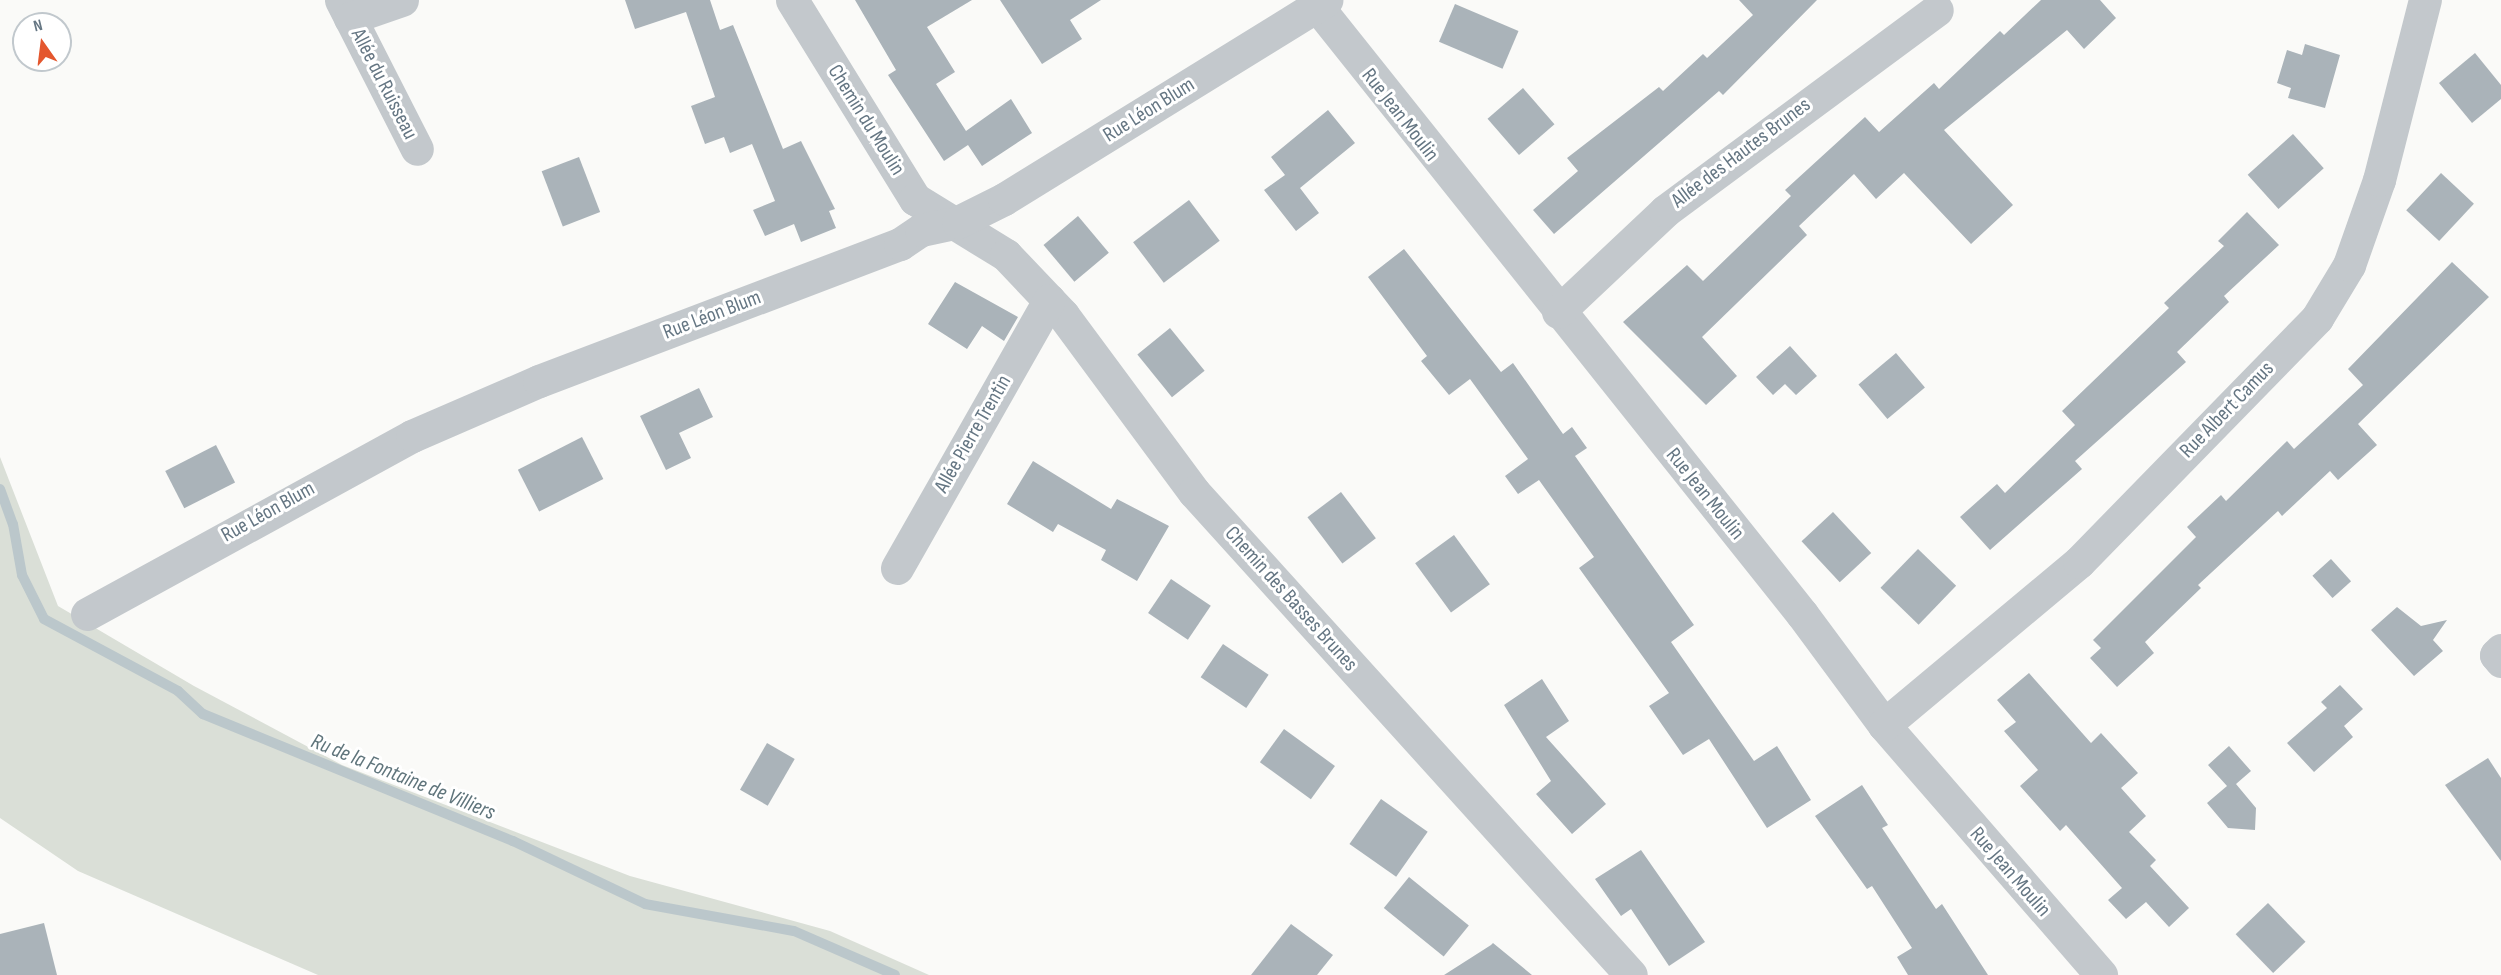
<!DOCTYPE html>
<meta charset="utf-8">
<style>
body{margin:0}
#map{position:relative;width:2501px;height:975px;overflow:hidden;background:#fafaf8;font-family:"Sofia Sans Condensed",sans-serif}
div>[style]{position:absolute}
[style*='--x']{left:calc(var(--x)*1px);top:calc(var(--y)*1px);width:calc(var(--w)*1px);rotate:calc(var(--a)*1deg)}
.green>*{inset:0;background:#dadfd7}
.stream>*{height:10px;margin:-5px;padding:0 5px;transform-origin:5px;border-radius:5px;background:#bbc7cb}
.building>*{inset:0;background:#aab3b9;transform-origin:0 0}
.minor>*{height:33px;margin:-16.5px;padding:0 16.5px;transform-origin:16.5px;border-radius:16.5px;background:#c3c8cc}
span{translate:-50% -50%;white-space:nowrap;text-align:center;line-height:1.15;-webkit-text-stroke:6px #fff;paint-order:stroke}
.street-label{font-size:21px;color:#657683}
.water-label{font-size:22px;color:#60757c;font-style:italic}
.north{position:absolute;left:12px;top:12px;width:60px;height:60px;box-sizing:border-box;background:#fff;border:2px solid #c1c8cd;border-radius:50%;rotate:346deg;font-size:16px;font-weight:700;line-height:24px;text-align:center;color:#657683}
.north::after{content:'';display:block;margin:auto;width:21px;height:27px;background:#e4572e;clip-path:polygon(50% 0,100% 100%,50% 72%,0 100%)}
</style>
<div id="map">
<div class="green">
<div style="clip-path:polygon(0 457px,58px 606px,194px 686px,342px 765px,630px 876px,830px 931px,929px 975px,318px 975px,78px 871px,0 818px)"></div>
</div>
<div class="stream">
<div style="--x:0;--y:489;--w:37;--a:70"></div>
<div style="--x:13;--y:524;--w:52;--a:80"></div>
<div style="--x:22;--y:575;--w:49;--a:63.4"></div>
<div style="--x:44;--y:619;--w:152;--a:28.2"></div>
<div style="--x:178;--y:691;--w:34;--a:43"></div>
<div style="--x:203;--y:714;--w:335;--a:22.3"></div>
<div style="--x:513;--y:841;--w:146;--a:25.5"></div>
<div style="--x:645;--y:904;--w:151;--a:10.3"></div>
<div style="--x:794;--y:931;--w:110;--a:23.5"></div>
</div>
<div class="building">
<div style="clip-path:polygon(625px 0,710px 0,720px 30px,733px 25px,783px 149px,801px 141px,835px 209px,829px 211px,836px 228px,801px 242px,794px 224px,765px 236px,753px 210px,775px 201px,752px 144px,730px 153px,724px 137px,705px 144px,691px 106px,715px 97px,686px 12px,635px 29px)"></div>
<div style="clip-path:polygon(855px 0,972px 0,927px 27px,955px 72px,936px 84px,966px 131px,1011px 99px,1032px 133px,982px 166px,968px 145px,944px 161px,888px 75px,896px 70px)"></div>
<div style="clip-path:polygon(1000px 0,1101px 0,1070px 20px,1082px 39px,1042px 64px)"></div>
<div style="clip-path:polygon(1739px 0,1817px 0,1723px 95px,1719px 91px,1554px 234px,1533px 210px,1578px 171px,1567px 158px,1659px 87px,1663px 91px,1703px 54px,1707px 58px,1753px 15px)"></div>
<div style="clip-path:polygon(2041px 0,2100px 0,2116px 18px,2084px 49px,2067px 30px,1944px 130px,2013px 205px,1971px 244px,1904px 173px,1876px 199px,1854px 174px,1799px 226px,1807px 235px,1702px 337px,1737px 376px,1706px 405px,1623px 322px,1687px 265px,1703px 281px,1791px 196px,1785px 190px,1865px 117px,1879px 132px,1934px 83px,1939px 89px,2000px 31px,2004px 35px)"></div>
<div style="left:1455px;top:4px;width:69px;height:41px;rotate:23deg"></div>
<div style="clip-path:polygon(2305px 44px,2340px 55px,2325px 108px,2288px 98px,2291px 88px,2277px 83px,2287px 50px,2302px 55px)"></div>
<div style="clip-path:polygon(2475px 53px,2501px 85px,2501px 99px,2472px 123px,2439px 83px)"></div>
<div style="left:1523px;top:88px;width:48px;height:47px;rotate:49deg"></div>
<div style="clip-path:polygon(1328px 110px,1355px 143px,1300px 188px,1319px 213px,1296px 231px,1264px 190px,1285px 175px,1271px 157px)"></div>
<div style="left:2293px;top:134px;width:46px;height:61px;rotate:48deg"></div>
<div style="left:579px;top:157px;width:59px;height:40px;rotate:69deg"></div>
<div style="left:2441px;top:173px;width:45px;height:51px;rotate:43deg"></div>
<div style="left:1189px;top:200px;width:51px;height:70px;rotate:53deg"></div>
<div style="clip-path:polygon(2247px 212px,2279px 245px,2224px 296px,2229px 302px,2177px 352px,2186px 362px,2075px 461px,2082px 469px,1990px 550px,1960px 517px,1997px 484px,2005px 493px,2075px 425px,2062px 411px,2169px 308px,2164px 303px,2224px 246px,2218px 241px)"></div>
<div style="left:1078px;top:216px;width:48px;height:45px;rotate:50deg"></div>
<div style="clip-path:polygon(1404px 249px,1501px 372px,1513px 363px,1563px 434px,1572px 427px,1587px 448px,1575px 456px,1694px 625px,1671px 642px,1754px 761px,1777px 746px,1811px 800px,1767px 828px,1709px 739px,1683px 755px,1649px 706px,1669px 693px,1579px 568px,1594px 557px,1539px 480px,1518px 494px,1505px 476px,1528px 459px,1470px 379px,1449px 395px,1421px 361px,1427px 356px,1368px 277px)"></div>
<div style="clip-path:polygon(2452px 262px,2489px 297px,2358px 424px,2377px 445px,2338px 480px,2330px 471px,2282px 516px,2278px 511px,2198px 585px,2201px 588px,2145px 642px,2154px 653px,2117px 687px,2090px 658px,2101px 648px,2093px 640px,2196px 537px,2187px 527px,2221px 495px,2226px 501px,2287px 441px,2294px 449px,2363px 385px,2348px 369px)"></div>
<div style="clip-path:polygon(955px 282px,1018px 317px,1004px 341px,982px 326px,967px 349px,928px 324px)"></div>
<div style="left:1170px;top:328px;width:55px;height:42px;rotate:51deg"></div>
<div style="clip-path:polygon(1790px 346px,1817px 376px,1796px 395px,1785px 384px,1773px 395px,1756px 377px)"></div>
<div style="left:1896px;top:353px;width:45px;height:49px;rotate:50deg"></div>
<div style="clip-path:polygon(699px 388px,713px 417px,679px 433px,691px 458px,666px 470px,640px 416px)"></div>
<div style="left:582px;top:437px;width:47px;height:72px;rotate:63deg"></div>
<div style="left:216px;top:445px;width:42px;height:57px;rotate:63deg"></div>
<div style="clip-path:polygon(1033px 461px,1111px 509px,1117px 499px,1169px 526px,1137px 581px,1101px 560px,1106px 550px,1058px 524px,1053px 532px,1007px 504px)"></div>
<div style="left:1341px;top:492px;width:58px;height:42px;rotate:53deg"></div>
<div style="left:1833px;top:512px;width:56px;height:43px;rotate:47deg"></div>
<div style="left:1454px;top:535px;width:61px;height:48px;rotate:54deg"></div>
<div style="left:1918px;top:549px;width:53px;height:54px;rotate:44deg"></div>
<div style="left:2331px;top:559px;width:30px;height:25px;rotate:48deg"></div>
<div style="left:1171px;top:579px;width:48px;height:41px;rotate:34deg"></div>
<div style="clip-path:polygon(2397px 607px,2421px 626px,2447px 620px,2433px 640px,2443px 651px,2414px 676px,2371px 630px)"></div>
<div style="left:1223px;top:644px;width:55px;height:40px;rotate:34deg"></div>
<div style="clip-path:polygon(2029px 673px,2091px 743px,2101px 733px,2138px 773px,2121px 788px,2146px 816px,2129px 832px,2156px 860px,2150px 866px,2189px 908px,2169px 927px,2146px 902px,2126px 919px,2108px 900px,2122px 888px,2066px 825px,2060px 831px,2020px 786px,2038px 770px,2004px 731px,2016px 722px,1997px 700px)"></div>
<div style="clip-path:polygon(1542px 679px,1569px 721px,1546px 737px,1606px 804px,1572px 834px,1536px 794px,1551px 781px,1504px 705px)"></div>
<div style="clip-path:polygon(2340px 685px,2363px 709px,2344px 726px,2353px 737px,2314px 772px,2287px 743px,2327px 708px,2321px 702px)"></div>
<div style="left:1284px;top:729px;width:63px;height:41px;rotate:36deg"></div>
<div style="left:767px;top:743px;width:32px;height:54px;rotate:30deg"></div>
<div style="clip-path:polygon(2229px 746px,2251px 771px,2236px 784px,2256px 808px,2255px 830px,2228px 828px,2207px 803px,2227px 786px,2208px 765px)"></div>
<div style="clip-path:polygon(2488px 758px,2501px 778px,2501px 861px,2445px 785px)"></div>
<div style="clip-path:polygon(1862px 785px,1888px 825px,1882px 828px,1936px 909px,1942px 904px,1988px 975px,1908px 975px,1897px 957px,1912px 948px,1872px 886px,1867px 889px,1815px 816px)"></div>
<div style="left:1381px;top:799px;width:57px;height:55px;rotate:35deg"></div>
<div style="clip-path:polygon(1641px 850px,1705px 942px,1669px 966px,1631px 909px,1621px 916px,1595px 879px)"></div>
<div style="left:1409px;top:877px;width:77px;height:40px;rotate:39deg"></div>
<div style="left:2268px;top:903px;width:54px;height:45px;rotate:46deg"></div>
<div style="clip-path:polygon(44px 923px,57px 975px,0 975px,0 934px)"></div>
<div style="clip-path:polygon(1291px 924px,1333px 955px,1317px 975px,1251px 975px)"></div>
<div style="clip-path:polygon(1493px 943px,1532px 975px,1444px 975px,1491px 945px)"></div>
</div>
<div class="minor">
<div style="--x:341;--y:0;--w:167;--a:63"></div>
<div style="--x:792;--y:0;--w:234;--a:58.3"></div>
<div style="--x:915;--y:199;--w:107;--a:31.6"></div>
<div style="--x:1006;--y:255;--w:83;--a:46.5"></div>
<div style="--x:1063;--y:315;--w:220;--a:53.5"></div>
<div style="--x:1194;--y:492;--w:651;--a:47.86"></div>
<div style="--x:1317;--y:6;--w:778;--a:51.42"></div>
<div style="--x:1802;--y:614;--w:138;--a:53.5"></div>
<div style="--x:1884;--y:725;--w:331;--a:49"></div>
<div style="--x:350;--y:18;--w:55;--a:-19.1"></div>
<div style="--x:1558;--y:312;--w:147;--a:-43.3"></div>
<div style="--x:1665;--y:211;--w:338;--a:-36.5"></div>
<div style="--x:897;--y:568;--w:308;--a:-60.4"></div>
<div style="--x:87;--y:614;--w:371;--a:-28.7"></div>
<div style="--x:412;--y:436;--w:138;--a:-23.4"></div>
<div style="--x:539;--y:381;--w:386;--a:-20.8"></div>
<div style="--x:900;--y:244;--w:25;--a:-34"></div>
<div style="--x:921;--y:230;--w:38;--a:-12"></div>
<div style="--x:958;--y:222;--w:51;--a:-26.6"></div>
<div style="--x:1004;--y:199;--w:379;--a:-31.7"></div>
<div style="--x:2501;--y:650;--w:7;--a:135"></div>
<div style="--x:2496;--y:655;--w:8;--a:50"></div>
<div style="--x:1884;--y:725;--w:254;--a:-39.9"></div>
<div style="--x:2079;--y:562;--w:341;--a:-45.7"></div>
<div style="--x:2317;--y:318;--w:62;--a:-58.9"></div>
<div style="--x:2349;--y:265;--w:90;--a:-70.6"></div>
<div style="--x:2379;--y:180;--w:186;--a:-75.7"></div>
</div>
<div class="street-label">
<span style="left:384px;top:84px;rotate:63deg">Allée du Ruisseau</span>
<span style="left:1149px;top:110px;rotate:-32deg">Rue Léon Blum</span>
<span style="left:1400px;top:115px;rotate:52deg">Rue Jean Moulin</span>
<span style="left:866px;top:120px;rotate:58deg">Chemin du Moulin</span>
<span style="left:1741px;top:153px;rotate:-37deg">Allée des Hautes Brunes</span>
<span style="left:712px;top:315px;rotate:-21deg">Rue Léon Blum</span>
<span style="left:2227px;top:410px;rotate:-46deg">Rue Albert Camus</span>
<span style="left:973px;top:434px;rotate:-60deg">Allée Pierre Trentin</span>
<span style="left:1705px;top:494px;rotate:51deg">Rue Jean Moulin</span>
<span style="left:268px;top:512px;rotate:-29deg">Rue Léon Blum</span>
<span style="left:1291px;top:599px;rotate:48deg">Chemin des Basses Brunes</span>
<span style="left:2010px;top:872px;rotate:49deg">Rue Jean Moulin</span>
</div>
<div class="water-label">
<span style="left:403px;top:777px;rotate:22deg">Ru de la Fontaine de Villiers</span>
</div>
<div class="north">N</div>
</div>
